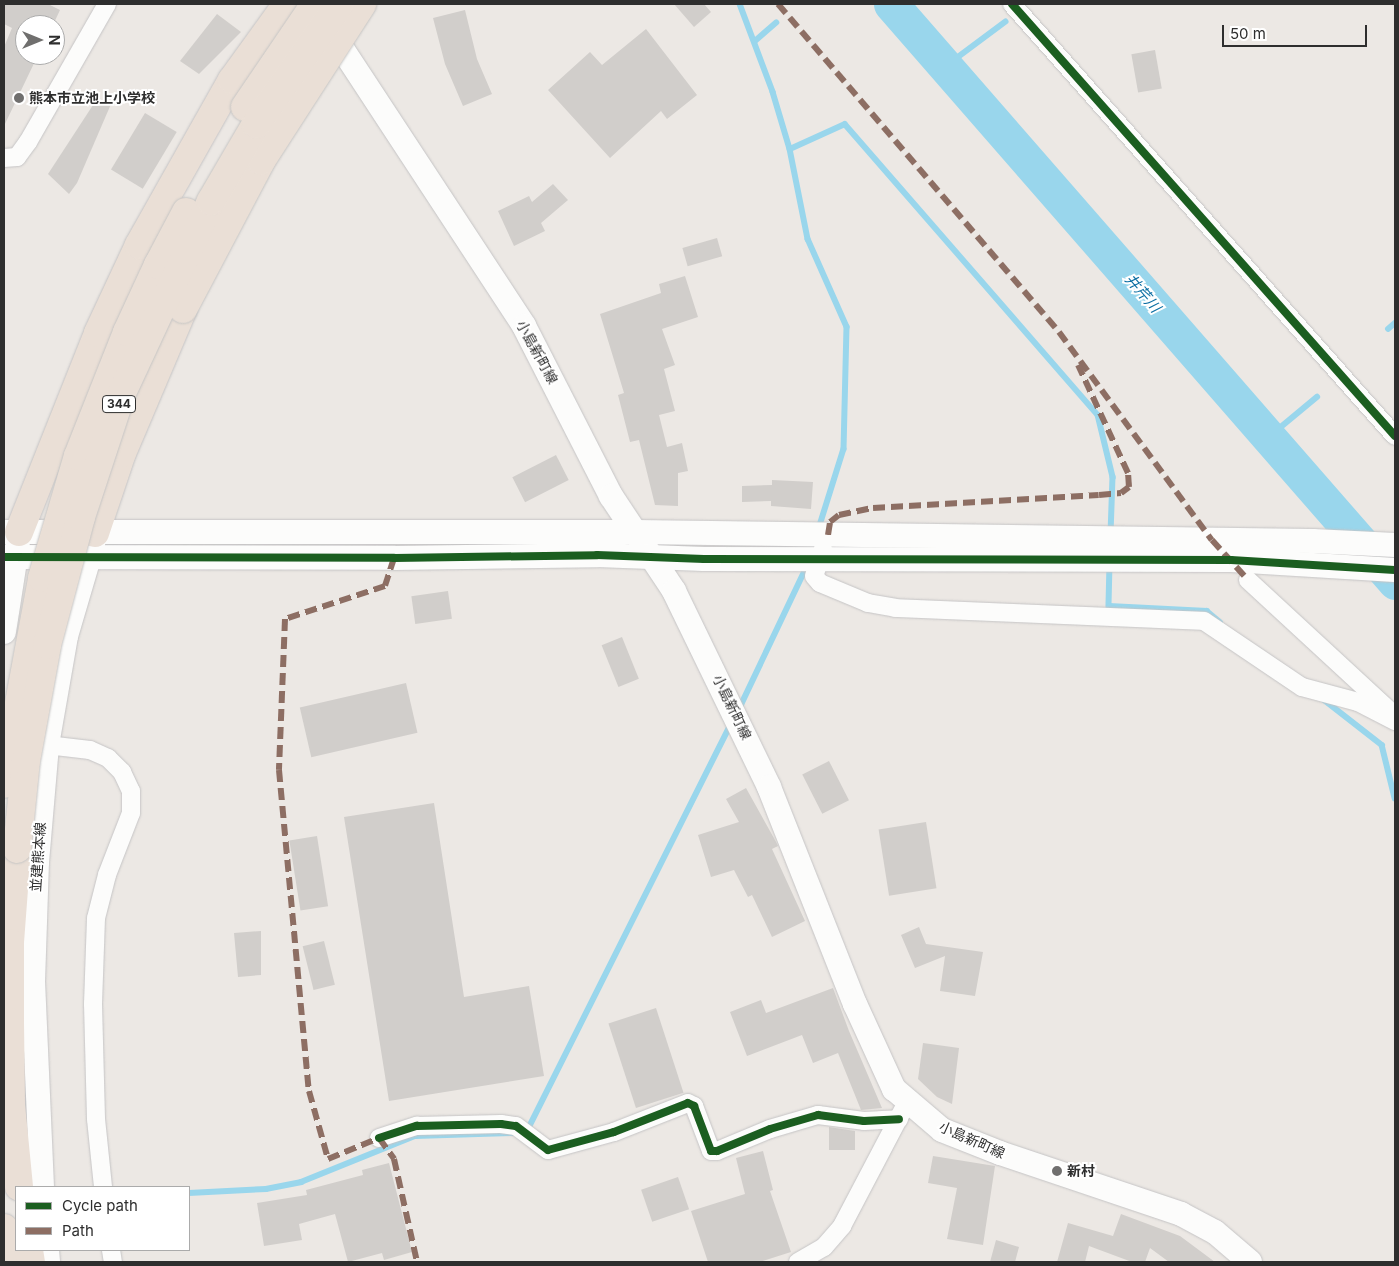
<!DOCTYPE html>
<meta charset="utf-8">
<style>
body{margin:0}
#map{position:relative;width:1399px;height:1266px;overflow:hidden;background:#ece8e4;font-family:Inter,"Noto Sans JP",sans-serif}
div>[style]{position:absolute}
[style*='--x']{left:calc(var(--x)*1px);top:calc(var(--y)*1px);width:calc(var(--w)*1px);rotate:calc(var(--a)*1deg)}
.stream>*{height:5.5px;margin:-2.75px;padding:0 2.75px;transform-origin:2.75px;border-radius:2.75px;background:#99d6ec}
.river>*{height:35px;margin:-17.5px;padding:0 17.5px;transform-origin:17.5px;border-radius:17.5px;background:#99d6ec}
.building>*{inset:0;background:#d1cecb;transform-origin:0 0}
.roads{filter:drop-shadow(0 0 1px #c5c4c5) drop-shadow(0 0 1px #c5c4c5)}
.street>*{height:18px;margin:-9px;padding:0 9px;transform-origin:9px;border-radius:9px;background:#fcfcfb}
.secondary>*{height:24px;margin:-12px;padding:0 12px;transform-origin:12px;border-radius:12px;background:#fcfcfb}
.highway>*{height:28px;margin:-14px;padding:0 14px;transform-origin:14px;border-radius:14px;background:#eadfd6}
.bridges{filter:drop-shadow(0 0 1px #c6c5c4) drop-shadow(0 0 1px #c6c5c4)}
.highway-bridge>*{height:28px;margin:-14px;padding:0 14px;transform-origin:14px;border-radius:14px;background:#eadfd6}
.quiet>*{height:6px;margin-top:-3px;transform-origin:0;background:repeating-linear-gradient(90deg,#8d6e63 0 12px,transparent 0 18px)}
.cycleway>*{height:8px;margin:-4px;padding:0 4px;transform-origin:4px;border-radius:4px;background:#1b5e20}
.dots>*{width:14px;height:14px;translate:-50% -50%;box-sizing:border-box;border:2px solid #fff;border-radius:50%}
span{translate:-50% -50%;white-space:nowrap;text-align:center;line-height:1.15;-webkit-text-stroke:4px #fff;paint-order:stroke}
.shield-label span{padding:1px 4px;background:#fff;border:1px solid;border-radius:4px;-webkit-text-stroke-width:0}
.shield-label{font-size:12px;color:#2e2e2e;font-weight:700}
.poi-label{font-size:14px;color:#2e2e2e;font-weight:700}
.left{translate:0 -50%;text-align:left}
.street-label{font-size:14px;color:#2e2e2e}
.water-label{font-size:15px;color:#0d6fa3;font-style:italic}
.frame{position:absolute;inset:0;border:5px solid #2e2e2e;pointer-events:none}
.legend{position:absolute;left:15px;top:1186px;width:175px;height:65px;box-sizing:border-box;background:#fff;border:1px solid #ababab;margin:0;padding:6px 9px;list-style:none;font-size:15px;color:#2e2e2e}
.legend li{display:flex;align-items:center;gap:10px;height:25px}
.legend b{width:25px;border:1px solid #ababab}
.north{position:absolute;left:15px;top:15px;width:50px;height:50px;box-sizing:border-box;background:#fff;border:1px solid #ababab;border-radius:50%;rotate:90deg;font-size:14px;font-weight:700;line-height:20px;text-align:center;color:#2e2e2e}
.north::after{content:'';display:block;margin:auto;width:18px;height:22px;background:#706f6e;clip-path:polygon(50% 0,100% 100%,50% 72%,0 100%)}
.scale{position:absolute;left:1222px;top:25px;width:145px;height:22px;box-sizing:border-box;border:2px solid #2e2e2e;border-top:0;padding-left:6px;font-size:15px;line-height:18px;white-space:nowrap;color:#2e2e2e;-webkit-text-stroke:4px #fff;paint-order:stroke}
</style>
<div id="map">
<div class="stream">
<div style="--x:740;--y:4;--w:94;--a:69.4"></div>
<div style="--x:773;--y:92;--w:59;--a:73.4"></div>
<div style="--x:790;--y:149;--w:92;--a:78.7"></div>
<div style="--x:808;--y:239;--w:96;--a:66.1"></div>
<div style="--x:847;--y:327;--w:122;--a:91.4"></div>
<div style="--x:844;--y:449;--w:84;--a:107.4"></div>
<div style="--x:755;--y:41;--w:28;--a:-41"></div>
<div style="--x:946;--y:66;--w:74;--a:-36.7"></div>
<div style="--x:790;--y:149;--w:60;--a:-24.4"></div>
<div style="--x:845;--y:124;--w:386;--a:49"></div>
<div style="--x:1098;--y:415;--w:64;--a:76.4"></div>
<div style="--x:1113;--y:477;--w:56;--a:92"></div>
<div style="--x:1388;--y:329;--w:9;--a:-41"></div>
<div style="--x:1270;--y:436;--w:61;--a:-39.7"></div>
<div style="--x:1110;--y:564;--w:42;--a:91.4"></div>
<div style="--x:1109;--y:606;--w:98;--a:2.9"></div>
<div style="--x:1207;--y:611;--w:17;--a:40"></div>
<div style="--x:1323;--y:699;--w:75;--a:37.9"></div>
<div style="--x:1382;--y:745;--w:55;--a:76.2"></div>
<div style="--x:739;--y:709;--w:161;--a:-64.6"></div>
<div style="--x:527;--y:1131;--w:455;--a:-63.4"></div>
<div style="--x:189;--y:1193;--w:77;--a:-3"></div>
<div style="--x:266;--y:1189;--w:36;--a:-11"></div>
<div style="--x:301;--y:1182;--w:123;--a:-22"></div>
<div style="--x:415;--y:1136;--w:97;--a:-1.8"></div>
</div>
<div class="river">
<div style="--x:891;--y:4;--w:767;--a:48.91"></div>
</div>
<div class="building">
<div style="clip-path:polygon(4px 4px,48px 4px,60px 10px,53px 25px,25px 25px,25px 55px,38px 55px,4px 126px,4px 47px,12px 28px,4px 24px)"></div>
<div style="clip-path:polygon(674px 4px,704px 4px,711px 12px,694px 27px)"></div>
<div style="clip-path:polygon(465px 10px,477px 59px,492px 94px,463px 106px,445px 64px,433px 18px)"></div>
<div style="clip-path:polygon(217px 14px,241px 32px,199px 74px,180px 61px)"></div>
<div style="clip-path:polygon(646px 29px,697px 95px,667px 119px,661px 111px,610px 158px,548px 90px,590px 52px,602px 65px)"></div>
<div style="left:1155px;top:50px;width:39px;height:24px;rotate:80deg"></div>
<div style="clip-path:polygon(111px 104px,77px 183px,69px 194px,48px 174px,93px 105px)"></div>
<div style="left:145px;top:113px;width:37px;height:66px;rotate:31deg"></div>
<div style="clip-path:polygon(553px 184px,568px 200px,541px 223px,545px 231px,514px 246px,498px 211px,529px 196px,532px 202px)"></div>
<div style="left:717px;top:238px;width:19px;height:36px;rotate:74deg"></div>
<div style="clip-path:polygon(685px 276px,698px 317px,662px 329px,675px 365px,664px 369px,675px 411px,659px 415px,667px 447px,682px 443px,688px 471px,678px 473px,678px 506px,655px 505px,639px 440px,630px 442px,618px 395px,624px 393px,600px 314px,661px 293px,659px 284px)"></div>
<div style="left:556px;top:455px;width:28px;height:49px;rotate:63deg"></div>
<div style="clip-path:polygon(772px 480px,813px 482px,811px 509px,771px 506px,771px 501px,742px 502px,742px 486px,772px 485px)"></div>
<div style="left:448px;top:591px;width:28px;height:37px;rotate:82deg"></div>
<div style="left:622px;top:637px;width:45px;height:22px;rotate:68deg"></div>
<div style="left:406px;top:683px;width:51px;height:109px;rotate:77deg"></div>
<div style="left:829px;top:761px;width:44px;height:30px;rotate:63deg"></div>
<div style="clip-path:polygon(746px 788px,775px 840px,778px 846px,772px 849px,805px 921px,772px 937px,752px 895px,748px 897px,734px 870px,711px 877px,698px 835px,739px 822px,726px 799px)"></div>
<div style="clip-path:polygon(434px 803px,464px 997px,529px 986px,544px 1076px,389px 1101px,344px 817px)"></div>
<div style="left:926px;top:822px;width:67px;height:48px;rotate:81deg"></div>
<div style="left:317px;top:836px;width:71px;height:28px;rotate:81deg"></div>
<div style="clip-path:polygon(919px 927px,926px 944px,983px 952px,975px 996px,940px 991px,945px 956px,915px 968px,901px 935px)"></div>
<div style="clip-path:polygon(261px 931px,261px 975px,238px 977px,234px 933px)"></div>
<div style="left:324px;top:941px;width:45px;height:22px;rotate:76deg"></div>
<div style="clip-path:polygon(833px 988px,849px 1031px,882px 1108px,861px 1110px,838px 1053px,813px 1063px,802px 1035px,747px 1056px,730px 1012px,761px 1000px,766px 1013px)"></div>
<div style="left:656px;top:1008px;width:89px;height:50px;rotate:72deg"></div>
<div style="clip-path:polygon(923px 1043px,959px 1048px,952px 1104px,937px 1097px,918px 1079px)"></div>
<div style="clip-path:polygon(829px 1127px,855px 1131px,855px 1150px,829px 1150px)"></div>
<div style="clip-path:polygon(763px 1151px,773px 1190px,770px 1191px,791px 1252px,760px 1262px,708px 1262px,691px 1211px,745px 1194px,736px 1158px)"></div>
<div style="clip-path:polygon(933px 1156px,995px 1166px,983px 1245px,947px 1239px,957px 1188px,928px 1183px)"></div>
<div style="clip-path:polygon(389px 1163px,412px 1252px,384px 1260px,382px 1253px,348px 1262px,335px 1214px,299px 1224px,302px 1240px,264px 1246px,257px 1203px,307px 1195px,306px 1190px,363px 1175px,362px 1170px)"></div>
<div style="left:678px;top:1177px;width:34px;height:39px;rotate:71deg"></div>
<div style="clip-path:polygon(1121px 1214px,1180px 1236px,1215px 1262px,1169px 1262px,1150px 1248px,1145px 1262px,1132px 1262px,1089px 1246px,1085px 1262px,1057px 1262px,1068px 1223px,1113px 1236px)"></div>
<div style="clip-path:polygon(996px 1240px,1019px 1247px,1015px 1262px,990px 1262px)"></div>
</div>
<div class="roads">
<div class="street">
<div style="--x:1012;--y:4;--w:577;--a:48.44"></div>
<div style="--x:4;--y:158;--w:13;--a:-4"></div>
<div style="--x:17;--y:157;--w:19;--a:-54"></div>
<div style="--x:28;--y:142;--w:159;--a:-60.2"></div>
<div style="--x:823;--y:549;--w:28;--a:108"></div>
<div style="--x:814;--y:576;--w:9;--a:49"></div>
<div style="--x:820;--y:583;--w:52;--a:22.6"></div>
<div style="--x:868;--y:603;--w:27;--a:10"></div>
<div style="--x:895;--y:608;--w:309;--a:2.4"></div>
<div style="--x:1204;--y:621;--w:118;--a:34"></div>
<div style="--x:1302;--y:687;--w:58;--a:15"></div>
<div style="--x:1358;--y:702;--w:42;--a:27.2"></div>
<div style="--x:1248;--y:580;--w:195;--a:42.7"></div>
<div style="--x:47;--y:745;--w:43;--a:6.6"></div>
<div style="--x:90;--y:750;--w:20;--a:24"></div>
<div style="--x:108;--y:758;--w:20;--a:45"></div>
<div style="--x:122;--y:772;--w:21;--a:65"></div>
<div style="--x:131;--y:791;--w:22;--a:90"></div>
<div style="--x:131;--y:813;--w:66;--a:111.2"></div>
<div style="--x:107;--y:875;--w:44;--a:104.3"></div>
<div style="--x:96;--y:918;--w:86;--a:92"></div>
<div style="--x:93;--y:1004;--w:115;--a:88.5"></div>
<div style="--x:96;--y:1119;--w:68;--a:84.1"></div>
<div style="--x:379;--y:1138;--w:40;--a:-18"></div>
<div style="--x:417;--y:1126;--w:84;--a:-1.4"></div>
<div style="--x:501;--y:1124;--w:15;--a:8"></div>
<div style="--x:516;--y:1126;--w:40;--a:37"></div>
<div style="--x:548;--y:1150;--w:68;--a:-15.3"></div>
<div style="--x:614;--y:1132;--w:79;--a:-21.4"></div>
<div style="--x:688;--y:1103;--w:7;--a:27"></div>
<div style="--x:694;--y:1106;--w:48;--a:69.3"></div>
<div style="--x:711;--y:1151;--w:6;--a:0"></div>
<div style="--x:717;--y:1151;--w:57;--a:-22.5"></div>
<div style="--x:770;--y:1129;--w:50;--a:-16.3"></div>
<div style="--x:818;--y:1115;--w:46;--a:7.4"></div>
<div style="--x:864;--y:1121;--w:35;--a:-3"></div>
<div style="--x:111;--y:1250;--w:12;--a:81"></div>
<div style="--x:798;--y:1262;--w:30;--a:-30"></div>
<div style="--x:824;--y:1247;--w:28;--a:-49"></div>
<div style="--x:842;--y:1226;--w:131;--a:-62.3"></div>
</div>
<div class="secondary">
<div style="--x:330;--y:27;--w:26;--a:61"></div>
<div style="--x:343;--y:50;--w:330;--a:56.7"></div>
<div style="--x:524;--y:326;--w:191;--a:62.9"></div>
<div style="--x:611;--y:496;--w:114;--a:56.4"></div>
<div style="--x:674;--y:591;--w:218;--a:64.1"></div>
<div style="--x:769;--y:787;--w:233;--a:68.4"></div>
<div style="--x:855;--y:1004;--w:94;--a:65.4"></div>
<div style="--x:894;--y:1089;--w:63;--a:40.5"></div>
<div style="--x:942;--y:1130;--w:62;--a:21.6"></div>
<div style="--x:1000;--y:1153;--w:191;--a:18.6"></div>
<div style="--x:1181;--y:1214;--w:38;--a:28"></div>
<div style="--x:1215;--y:1232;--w:46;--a:40.6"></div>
<div style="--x:4;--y:532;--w:632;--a:0"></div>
<div style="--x:636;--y:532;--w:677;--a:0.76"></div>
<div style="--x:1313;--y:541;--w:82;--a:2.8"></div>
<div style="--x:4;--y:557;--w:390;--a:0.1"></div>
<div style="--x:394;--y:558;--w:203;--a:-0.8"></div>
<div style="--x:597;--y:555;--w:107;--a:2.1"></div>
<div style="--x:704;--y:559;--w:527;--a:0.11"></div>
<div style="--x:1231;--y:560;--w:164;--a:3.5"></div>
<div style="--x:4;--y:632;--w:91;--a:-81.2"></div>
<div style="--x:42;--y:1187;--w:205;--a:-92.5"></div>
<div style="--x:33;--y:982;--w:120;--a:-88.1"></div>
<div style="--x:37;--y:862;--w:117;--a:-85.1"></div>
<div style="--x:47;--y:745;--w:111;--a:-80.1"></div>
<div style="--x:66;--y:636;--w:96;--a:-73.6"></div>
<div style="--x:47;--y:1250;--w:12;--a:85"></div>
</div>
<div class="highway">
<div style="--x:19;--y:532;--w:214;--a:-68.3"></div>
<div style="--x:98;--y:333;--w:97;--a:-65"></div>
<div style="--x:139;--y:245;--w:189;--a:-60.6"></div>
<div style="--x:232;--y:80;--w:94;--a:-54.1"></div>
<div style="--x:95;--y:533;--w:84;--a:-71.4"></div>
<div style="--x:122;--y:453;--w:156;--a:-67"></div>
<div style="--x:17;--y:849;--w:94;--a:94.3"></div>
<div style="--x:10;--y:943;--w:79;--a:90"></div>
<div style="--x:10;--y:1022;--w:83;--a:89.3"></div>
<div style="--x:11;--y:1105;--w:82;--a:84.4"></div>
<div style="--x:4;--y:1228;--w:34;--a:85"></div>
<div style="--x:29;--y:1250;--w:12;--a:81"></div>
</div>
</div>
<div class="bridges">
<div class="highway-bridge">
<div style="--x:245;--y:107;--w:125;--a:-55.8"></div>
<div style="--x:183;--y:309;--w:167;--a:-62.2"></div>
<div style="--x:261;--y:161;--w:187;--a:-57.2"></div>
<div style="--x:4;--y:784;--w:209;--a:-79.5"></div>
<div style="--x:42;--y:578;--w:127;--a:-73.6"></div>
<div style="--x:78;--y:456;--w:133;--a:-68.4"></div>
<div style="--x:127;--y:332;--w:74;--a:-65.2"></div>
<div style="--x:158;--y:265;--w:60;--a:-62.2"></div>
<div style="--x:17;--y:849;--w:88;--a:-84.2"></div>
<div style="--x:26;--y:761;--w:118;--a:-79.7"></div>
<div style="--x:47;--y:645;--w:132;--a:-75.1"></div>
<div style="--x:81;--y:517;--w:128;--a:-71.8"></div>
<div style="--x:121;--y:395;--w:214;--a:-65.1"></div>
<div style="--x:211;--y:201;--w:89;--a:-59.7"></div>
<div style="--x:256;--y:124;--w:146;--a:-55"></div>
</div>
</div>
<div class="quiet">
<div style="--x:778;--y:4;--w:432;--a:49.4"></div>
<div style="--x:1059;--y:332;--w:258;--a:53.7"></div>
<div style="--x:1212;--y:540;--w:54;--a:48"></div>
<div style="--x:828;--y:535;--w:13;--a:-81"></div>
<div style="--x:830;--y:522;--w:11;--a:-38"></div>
<div style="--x:839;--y:515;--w:35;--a:-12"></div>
<div style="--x:873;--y:508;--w:226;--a:-3.3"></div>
<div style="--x:1099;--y:495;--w:22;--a:-5"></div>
<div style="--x:1121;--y:493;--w:10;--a:-37"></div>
<div style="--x:1129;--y:487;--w:14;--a:-94"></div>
<div style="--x:1128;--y:473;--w:119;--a:-114.8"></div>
<div style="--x:394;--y:558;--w:29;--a:108"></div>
<div style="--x:385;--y:586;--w:105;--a:161.7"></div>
<div style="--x:285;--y:619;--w:151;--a:92.3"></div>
<div style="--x:279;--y:770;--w:322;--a:84.7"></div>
<div style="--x:309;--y:1091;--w:71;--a:74.4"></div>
<div style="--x:328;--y:1159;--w:55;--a:-22.4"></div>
<div style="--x:379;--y:1138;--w:26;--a:54"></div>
<div style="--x:394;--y:1159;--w:106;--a:77.4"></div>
</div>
<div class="cycleway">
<div style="--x:1012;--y:4;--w:577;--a:48.44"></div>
<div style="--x:4;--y:557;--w:390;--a:0.1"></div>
<div style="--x:394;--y:558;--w:203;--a:-0.8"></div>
<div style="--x:597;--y:555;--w:107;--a:2.1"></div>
<div style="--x:704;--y:559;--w:527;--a:0.11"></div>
<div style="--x:1231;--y:560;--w:164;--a:3.5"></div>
<div style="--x:379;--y:1138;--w:40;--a:-18"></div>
<div style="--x:417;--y:1126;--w:84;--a:-1.4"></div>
<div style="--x:501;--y:1124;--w:15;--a:8"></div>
<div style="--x:516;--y:1126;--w:40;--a:37"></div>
<div style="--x:548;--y:1150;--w:68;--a:-15.3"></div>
<div style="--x:614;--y:1132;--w:79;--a:-21.4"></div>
<div style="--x:688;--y:1103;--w:7;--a:27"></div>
<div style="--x:694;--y:1106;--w:48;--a:69.3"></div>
<div style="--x:711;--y:1151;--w:6;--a:0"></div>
<div style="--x:717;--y:1151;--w:57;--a:-22.5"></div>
<div style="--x:770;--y:1129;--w:50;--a:-16.3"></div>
<div style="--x:818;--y:1115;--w:46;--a:7.4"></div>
<div style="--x:864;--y:1121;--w:35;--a:-3"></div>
</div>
<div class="dots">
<div style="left:19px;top:98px;background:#706f6e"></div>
<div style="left:1057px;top:1171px;background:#706f6e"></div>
</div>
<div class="shield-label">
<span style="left:119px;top:404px">344</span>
</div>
<div class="poi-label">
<span class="left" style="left:29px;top:98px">熊本市立池上小学校</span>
<span class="left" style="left:1067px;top:1171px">新村</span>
</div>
<div class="street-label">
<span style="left:537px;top:352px;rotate:61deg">小島新町線</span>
<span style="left:732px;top:707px;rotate:64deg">小島新町線</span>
<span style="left:38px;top:857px;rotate:-86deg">並建熊本線</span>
<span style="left:972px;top:1140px;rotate:24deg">小島新町線</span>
</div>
<div class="water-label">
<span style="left:1143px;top:293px;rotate:49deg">井芹川</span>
</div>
<div class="frame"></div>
<ul class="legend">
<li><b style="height:6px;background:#1b5e20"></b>Cycle path</li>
<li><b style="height:6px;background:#8d6e63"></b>Path</li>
</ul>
<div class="north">N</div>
<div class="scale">50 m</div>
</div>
